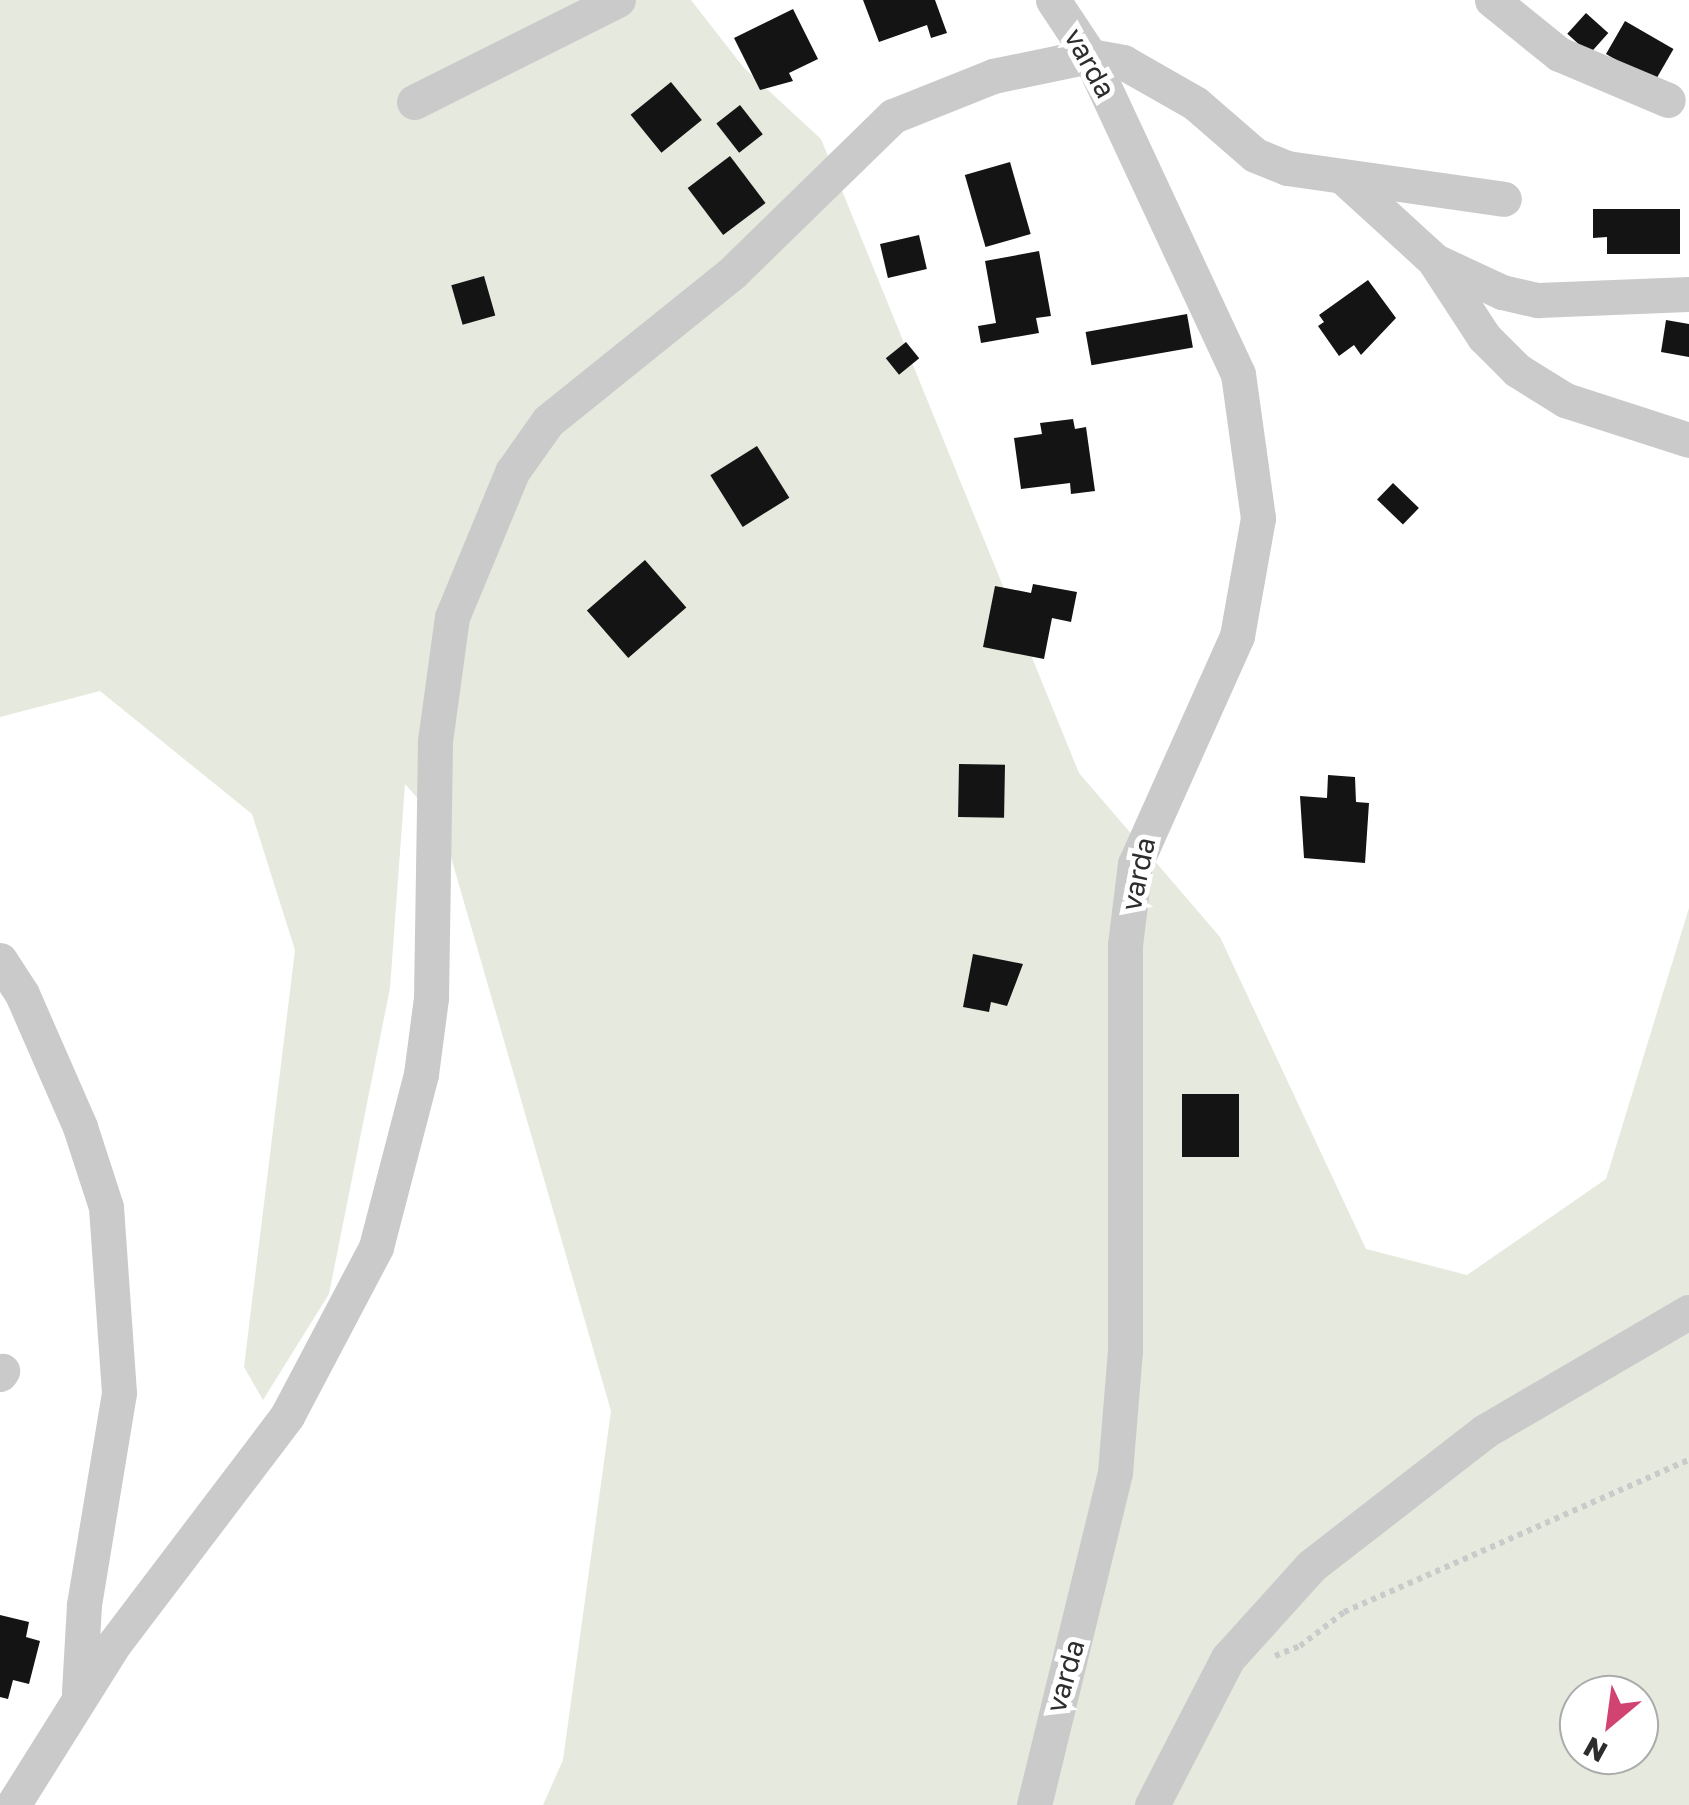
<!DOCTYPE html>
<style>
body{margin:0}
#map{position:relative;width:1689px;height:1805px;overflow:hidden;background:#fff;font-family:"Golos Text",sans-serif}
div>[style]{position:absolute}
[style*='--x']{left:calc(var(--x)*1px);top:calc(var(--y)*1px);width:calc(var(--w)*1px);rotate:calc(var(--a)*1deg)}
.green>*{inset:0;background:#e6e9dd}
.building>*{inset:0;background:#141414;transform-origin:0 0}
.path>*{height:6px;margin-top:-3px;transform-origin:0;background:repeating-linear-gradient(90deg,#cacaca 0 5px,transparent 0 10px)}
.minor>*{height:35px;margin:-17.5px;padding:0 17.5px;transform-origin:17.5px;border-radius:17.5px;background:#cacaca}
span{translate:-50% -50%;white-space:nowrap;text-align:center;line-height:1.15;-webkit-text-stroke:10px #fff;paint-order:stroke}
.street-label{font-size:28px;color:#2d2d2d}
.north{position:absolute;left:1559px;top:1675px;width:100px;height:100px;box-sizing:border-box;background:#fff;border:2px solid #ababab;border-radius:50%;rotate:209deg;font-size:28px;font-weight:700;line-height:40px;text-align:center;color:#2d2d2d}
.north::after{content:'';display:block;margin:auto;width:35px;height:45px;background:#d14370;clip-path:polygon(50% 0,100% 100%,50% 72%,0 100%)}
</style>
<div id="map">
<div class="green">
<div style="clip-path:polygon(evenodd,0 0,691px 0,744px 68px,821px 139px,1079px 773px,1220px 937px,1366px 1249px,1467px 1275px,1606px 1179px,1689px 908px,1689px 1805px,543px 1805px,563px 1760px,611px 1411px,442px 826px,405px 784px,390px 988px,329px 1294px,263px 1400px,244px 1367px,295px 950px,252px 814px,100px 691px,0 717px,0 0,1579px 1695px,1639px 1695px,1639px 1755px,1579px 1755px,1579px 1695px)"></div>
</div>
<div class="building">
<div style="clip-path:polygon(863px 0,935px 0,947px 33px,931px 38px,927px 25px,879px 42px)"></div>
<div style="clip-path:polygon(793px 9px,818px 59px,789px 73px,793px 81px,760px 90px,734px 38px)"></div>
<div style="left:1586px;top:13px;width:30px;height:28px;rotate:42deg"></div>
<div style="left:1625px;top:21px;width:56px;height:38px;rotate:30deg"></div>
<div style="left:671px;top:82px;width:49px;height:52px;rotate:51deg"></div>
<div style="left:740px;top:105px;width:37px;height:30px;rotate:52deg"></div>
<div style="left:730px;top:156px;width:59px;height:53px;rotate:53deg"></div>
<div style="left:1010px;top:162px;width:75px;height:47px;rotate:74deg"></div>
<div style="clip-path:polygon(1593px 209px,1680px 209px,1680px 254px,1607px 254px,1607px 237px,1593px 238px)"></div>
<div style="left:919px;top:235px;width:35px;height:40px;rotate:77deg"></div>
<div style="clip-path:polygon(1039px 251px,1051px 316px,1036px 318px,1039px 333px,981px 343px,978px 326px,996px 323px,985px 261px)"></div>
<div style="left:484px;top:276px;width:41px;height:34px;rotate:74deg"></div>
<div style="clip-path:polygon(1368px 280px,1396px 318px,1361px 355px,1354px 345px,1339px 356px,1318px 326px,1324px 322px,1319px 315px)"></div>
<div style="left:1187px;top:314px;width:34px;height:103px;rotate:80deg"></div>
<div style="clip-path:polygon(1666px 320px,1689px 324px,1689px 357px,1661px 352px)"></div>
<div style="left:906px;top:342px;width:21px;height:26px;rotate:51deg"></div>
<div style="clip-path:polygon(1073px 419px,1075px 429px,1086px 427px,1095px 491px,1071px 494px,1070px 483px,1021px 489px,1014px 438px,1042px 434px,1040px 423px)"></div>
<div style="left:757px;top:446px;width:61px;height:55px;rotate:58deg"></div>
<div style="left:1393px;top:483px;width:36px;height:23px;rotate:44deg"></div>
<div style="left:645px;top:560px;width:63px;height:77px;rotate:49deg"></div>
<div style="clip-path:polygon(1033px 584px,1077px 592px,1071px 622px,1052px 618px,1044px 659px,983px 647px,995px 586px,1031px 593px)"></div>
<div style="left:959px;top:764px;width:46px;height:53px;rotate:1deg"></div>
<div style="clip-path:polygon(1328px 775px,1355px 777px,1356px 802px,1369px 803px,1365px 863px,1304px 858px,1300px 796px,1327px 798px)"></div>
<div style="clip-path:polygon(973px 954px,1023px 964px,1007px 1006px,991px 1002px,989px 1012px,963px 1007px)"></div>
<div style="left:1239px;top:1094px;width:63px;height:57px;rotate:90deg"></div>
<div style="clip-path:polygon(0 1615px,29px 1622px,26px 1637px,40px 1641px,29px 1684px,13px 1680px,8px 1699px,0 1697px)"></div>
</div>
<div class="path">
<div style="--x:1275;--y:1656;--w:27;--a:-22"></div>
<div style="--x:1300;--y:1646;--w:56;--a:-37.7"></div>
<div style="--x:1344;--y:1612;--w:377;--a:-23.8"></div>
</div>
<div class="minor">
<div style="--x:1492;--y:0;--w:86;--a:38.9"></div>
<div style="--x:1559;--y:54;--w:118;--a:22.9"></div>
<div style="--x:414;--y:102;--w:228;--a:-26.6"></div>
<div style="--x:1342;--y:176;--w:126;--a:42.4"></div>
<div style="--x:1435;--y:261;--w:74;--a:24.8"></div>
<div style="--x:1502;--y:292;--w:37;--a:13"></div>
<div style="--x:1538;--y:300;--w:151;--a:-2.3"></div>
<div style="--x:1435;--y:262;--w:90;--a:56.8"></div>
<div style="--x:1484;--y:337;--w:47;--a:45"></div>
<div style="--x:1517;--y:370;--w:57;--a:32"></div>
<div style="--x:1565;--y:400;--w:130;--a:17.9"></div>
<div style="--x:0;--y:960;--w:40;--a:57.1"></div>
<div style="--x:22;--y:994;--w:145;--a:66.4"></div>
<div style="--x:80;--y:1127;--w:84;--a:72"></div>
<div style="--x:106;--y:1207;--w:186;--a:86"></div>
<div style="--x:119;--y:1393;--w:215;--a:99.4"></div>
<div style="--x:84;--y:1605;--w:87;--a:93.3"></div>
<div style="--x:0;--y:1374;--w:4;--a:-56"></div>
<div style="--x:13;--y:1805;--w:190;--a:-57.9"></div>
<div style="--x:114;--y:1644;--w:286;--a:-52.8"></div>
<div style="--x:287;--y:1416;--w:191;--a:-62.2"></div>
<div style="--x:376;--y:1247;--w:179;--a:-75.4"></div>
<div style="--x:421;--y:1074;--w:77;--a:-82.5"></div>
<div style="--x:431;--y:998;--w:257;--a:-89.1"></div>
<div style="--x:435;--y:741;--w:125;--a:-82.2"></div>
<div style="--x:452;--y:617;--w:157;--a:-67.5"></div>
<div style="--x:512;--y:472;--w:62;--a:-54.8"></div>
<div style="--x:548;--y:421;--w:236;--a:-38.8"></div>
<div style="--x:732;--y:273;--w:225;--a:-44.3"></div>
<div style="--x:893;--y:116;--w:108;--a:-21.8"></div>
<div style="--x:993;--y:76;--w:99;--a:-11.7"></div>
<div style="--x:1090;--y:56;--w:34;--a:10"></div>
<div style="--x:1123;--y:62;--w:83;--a:29.7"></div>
<div style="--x:1195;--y:103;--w:79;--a:40.9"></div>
<div style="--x:1255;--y:155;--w:35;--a:22"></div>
<div style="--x:1287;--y:168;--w:219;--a:8.1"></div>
<div style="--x:1034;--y:1805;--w:343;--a:-76.3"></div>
<div style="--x:1115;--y:1472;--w:122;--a:-85.3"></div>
<div style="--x:1125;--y:1350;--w:405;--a:-90"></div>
<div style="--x:1125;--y:945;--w:82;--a:-83"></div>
<div style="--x:1135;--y:864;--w:250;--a:-65.9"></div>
<div style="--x:1237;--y:636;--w:120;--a:-79.9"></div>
<div style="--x:1258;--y:518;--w:145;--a:-97.9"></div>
<div style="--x:1238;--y:374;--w:351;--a:-115"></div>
<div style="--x:1090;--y:56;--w:67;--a:-123.5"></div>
<div style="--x:1152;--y:1805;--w:165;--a:-62.7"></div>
<div style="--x:1228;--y:1658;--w:124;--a:-47.9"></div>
<div style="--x:1311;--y:1566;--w:220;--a:-37.8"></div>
<div style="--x:1485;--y:1431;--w:236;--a:-30.3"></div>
</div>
<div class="street-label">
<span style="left:1090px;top:63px;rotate:61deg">varda</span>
<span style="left:1138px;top:874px;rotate:-78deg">varda</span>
<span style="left:1065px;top:1676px;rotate:-74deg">varda</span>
</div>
<div class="north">N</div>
</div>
